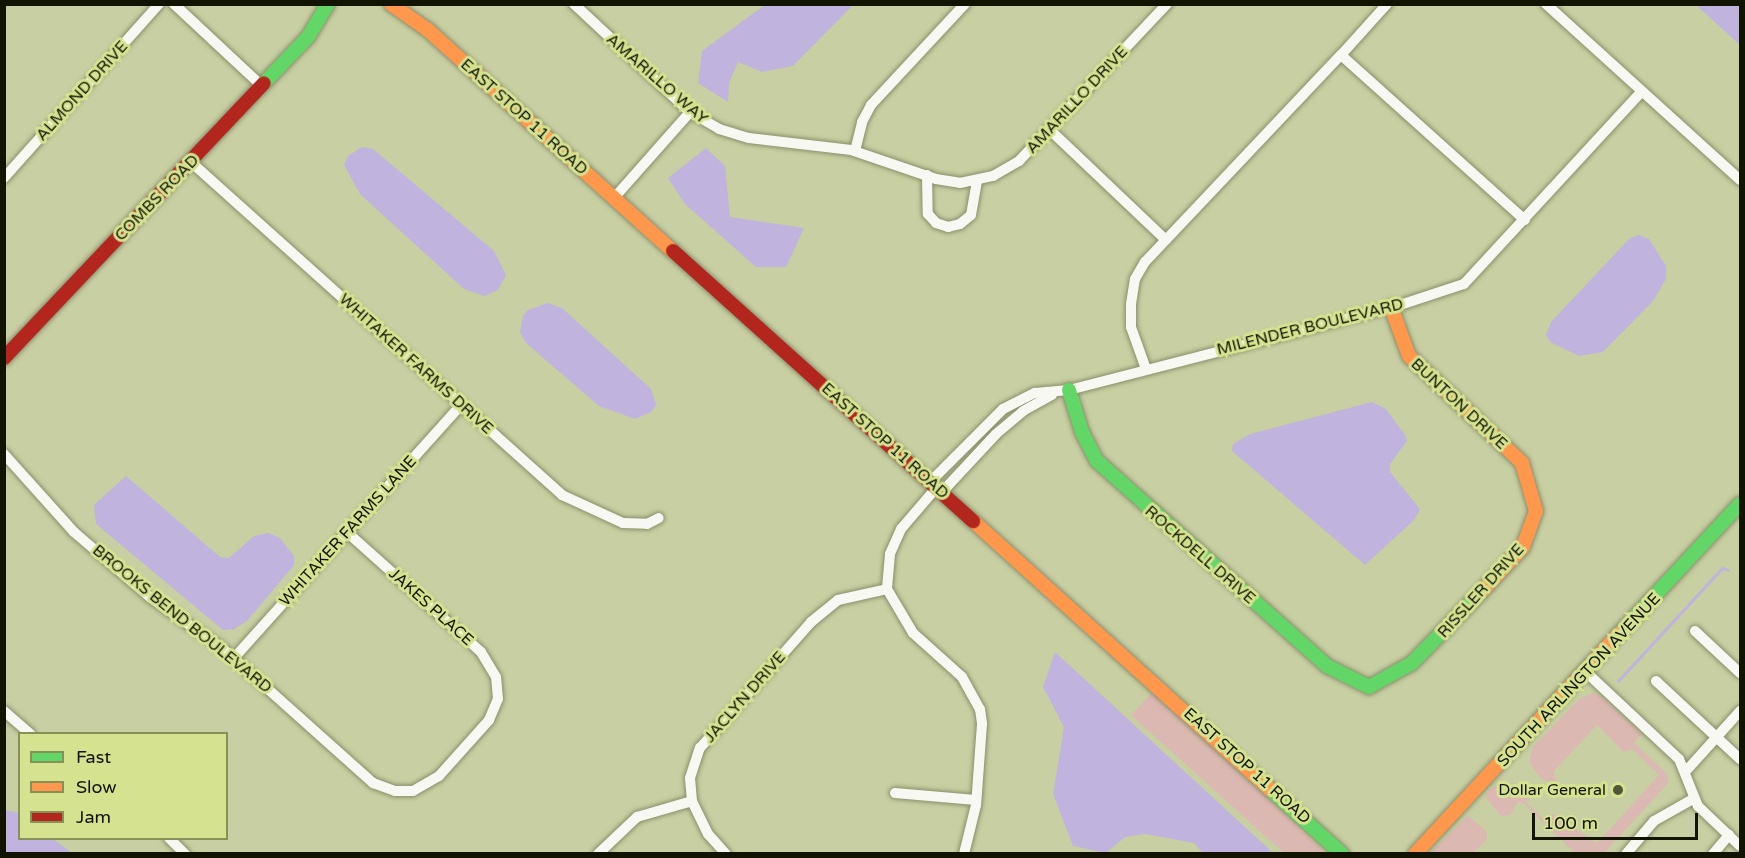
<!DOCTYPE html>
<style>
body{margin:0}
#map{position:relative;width:1745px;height:858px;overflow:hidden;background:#c8cfa2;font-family:"Varela Round",sans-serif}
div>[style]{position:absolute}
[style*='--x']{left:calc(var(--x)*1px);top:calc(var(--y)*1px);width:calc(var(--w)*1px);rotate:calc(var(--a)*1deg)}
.green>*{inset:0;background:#dcb8b2}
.water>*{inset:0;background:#c0b3dd}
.stream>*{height:3px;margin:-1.5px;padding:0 1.5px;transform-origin:1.5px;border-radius:1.5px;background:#c0b3dd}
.roads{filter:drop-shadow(0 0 2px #8a8f6b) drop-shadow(0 0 2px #8a8f6b)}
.street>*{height:10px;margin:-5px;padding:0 5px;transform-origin:5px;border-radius:5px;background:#f7f8f1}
.fast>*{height:14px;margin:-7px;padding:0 7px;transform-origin:7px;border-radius:7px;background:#63d668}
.slow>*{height:14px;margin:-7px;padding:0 7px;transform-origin:7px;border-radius:7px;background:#ff974d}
.jam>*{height:14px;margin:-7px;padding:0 7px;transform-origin:7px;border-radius:7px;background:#b3261e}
.dots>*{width:16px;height:16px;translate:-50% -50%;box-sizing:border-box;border:3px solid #d5e28f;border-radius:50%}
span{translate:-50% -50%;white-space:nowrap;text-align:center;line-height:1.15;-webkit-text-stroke:6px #d5e28f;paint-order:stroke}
.street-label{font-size:16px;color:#111400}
.poi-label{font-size:16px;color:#111400}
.right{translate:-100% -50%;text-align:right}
.frame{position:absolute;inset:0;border:6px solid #111400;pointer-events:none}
.legend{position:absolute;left:18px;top:732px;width:210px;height:108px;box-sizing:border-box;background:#d5e28f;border:2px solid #879056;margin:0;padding:8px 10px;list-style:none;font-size:18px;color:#111400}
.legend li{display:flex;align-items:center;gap:12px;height:30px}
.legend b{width:30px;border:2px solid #879056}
.scale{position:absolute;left:1532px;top:813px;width:166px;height:27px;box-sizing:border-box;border:3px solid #111400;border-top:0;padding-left:8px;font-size:18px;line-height:21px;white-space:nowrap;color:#111400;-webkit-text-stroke:4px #d5e28f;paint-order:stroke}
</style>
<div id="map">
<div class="green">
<div style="clip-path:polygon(1153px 691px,1215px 748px,1325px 853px,1284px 853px,1131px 715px)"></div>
<div style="clip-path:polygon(1593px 693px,1602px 697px,1642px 734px,1634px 743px,1666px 773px,1669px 782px,1604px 853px,1575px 853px,1522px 802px,1517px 803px,1510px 815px,1501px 816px,1486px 798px,1489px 790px,1502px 782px,1516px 784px,1531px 795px,1526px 803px,1546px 821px,1553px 814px,1597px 843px,1659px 775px,1632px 749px,1624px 752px,1597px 725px,1553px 772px,1558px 784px,1541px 779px,1529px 762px,1532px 748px,1578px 700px)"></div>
<div style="clip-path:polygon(1468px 816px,1487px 832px,1487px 839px,1473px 853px,1430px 853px)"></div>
</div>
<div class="water">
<div style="clip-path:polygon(766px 4px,853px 5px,793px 66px,762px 72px,738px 62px,729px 83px,728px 102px,698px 83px,702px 51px)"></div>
<div style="clip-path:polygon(1696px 5px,1740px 5px,1740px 45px)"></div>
<div style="clip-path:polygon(362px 147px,373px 149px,494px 251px,506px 275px,498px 290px,484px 296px,464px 289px,360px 194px,344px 165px,348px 156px)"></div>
<div style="clip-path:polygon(706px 148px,725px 166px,730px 217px,804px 228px,786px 267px,756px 267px,685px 204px,668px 178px)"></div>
<div style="clip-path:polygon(1639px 235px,1649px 239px,1666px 266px,1666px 279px,1653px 301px,1603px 352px,1579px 356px,1550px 342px,1546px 335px,1551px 322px,1630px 238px)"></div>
<div style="clip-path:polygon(548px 303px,562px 308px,651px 389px,656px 405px,651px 412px,635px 419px,599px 406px,526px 343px,520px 332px,523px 316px,528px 310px)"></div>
<div style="clip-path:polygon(1372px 402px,1386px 409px,1405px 435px,1407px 441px,1390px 464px,1390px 472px,1420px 509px,1414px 520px,1365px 565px,1232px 451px,1233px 444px,1250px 434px)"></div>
<div style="clip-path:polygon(126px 476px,220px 557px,229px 558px,254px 536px,268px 533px,280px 538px,294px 556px,294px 565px,247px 621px,234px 629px,223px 630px,96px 524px,94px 505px)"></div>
<div style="clip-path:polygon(1055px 652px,1273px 853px,1203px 853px,1194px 843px,1145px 834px,1125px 837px,1106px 853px,1073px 846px,1053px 794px,1064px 727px,1043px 687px)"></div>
<div style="clip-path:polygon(5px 810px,19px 813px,20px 838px,53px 839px,72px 853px,5px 853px)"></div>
</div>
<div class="stream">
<div style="--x:1618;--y:681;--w:154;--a:-47.4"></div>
<div style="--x:1722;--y:568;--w:6;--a:18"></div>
</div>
<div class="roads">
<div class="street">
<div style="--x:174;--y:4;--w:120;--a:43"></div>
<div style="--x:574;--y:4;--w:158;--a:43"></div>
<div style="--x:690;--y:112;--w:34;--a:30"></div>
<div style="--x:719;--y:129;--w:31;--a:17"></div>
<div style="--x:749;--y:138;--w:103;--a:6.7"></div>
<div style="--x:851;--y:150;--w:90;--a:18.8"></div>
<div style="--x:936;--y:179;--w:24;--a:9"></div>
<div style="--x:960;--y:183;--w:34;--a:-12"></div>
<div style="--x:993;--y:176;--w:30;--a:-30"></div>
<div style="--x:1019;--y:161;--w:216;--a:-46.7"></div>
<div style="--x:1387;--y:4;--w:69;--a:132"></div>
<div style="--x:1341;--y:55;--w:247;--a:41.9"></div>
<div style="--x:1546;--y:4;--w:262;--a:42.2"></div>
<div style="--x:1049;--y:129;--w:161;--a:43.5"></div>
<div style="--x:855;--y:151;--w:30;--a:-76"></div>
<div style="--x:862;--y:122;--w:19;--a:-62"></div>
<div style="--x:871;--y:105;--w:138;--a:-47.1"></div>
<div style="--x:191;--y:162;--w:499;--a:41.9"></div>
<div style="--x:562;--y:495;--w:67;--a:24.7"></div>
<div style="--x:623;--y:523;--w:24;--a:2"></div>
<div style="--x:647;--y:524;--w:13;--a:-27"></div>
<div style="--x:927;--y:175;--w:39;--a:89"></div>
<div style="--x:928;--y:214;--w:12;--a:48"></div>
<div style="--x:936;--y:223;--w:13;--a:18"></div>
<div style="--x:948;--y:227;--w:12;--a:-14"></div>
<div style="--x:960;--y:224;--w:14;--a:-39"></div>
<div style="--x:971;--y:215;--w:35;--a:-80"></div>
<div style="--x:4;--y:178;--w:233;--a:-48.3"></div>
<div style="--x:614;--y:198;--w:115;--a:-48.5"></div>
<div style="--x:1146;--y:369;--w:45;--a:-109.7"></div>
<div style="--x:1131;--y:327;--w:23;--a:-90"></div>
<div style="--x:1131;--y:304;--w:25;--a:-81"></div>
<div style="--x:1135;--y:279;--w:20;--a:-60"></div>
<div style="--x:1145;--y:262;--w:285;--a:-46.6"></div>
<div style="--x:4;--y:454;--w:105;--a:48.1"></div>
<div style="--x:74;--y:532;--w:101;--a:40.6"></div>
<div style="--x:151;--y:598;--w:87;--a:35.2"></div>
<div style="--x:222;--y:648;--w:203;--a:41.8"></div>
<div style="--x:373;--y:783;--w:23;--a:20"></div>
<div style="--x:395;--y:791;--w:18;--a:0"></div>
<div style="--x:413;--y:791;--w:30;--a:-30"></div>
<div style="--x:439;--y:776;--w:75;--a:-48.2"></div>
<div style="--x:489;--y:720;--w:23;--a:-67"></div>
<div style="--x:498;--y:699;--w:22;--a:-95"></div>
<div style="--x:496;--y:677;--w:29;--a:-121"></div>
<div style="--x:481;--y:652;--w:180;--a:-138.2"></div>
<div style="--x:931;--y:481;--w:102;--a:-45"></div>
<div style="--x:1003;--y:409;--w:36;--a:-27"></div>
<div style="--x:1035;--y:393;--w:34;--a:-5"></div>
<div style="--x:1069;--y:390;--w:342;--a:-14.4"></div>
<div style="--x:1400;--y:305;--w:67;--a:-18.2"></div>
<div style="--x:1464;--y:284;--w:261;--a:-47.3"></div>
<div style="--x:937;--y:487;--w:55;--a:130.6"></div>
<div style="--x:901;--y:529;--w:27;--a:114"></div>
<div style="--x:890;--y:554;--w:35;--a:95"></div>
<div style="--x:887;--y:589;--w:51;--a:59.4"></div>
<div style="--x:913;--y:633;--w:66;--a:41.9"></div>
<div style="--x:962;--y:677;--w:37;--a:61"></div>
<div style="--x:980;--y:709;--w:15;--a:82"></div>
<div style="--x:982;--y:724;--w:81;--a:94.2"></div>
<div style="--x:976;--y:805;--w:50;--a:103.8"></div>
<div style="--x:942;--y:492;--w:79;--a:-47"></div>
<div style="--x:996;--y:434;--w:35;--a:-40"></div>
<div style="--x:1023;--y:411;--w:33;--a:-29"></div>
<div style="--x:1695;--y:631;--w:62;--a:43"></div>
<div style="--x:234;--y:658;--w:341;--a:-48.1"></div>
<div style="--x:1587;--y:673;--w:126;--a:43.1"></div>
<div style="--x:1679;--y:759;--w:51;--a:68"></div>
<div style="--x:1698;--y:806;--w:58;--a:43.6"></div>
<div style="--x:1656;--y:681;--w:115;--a:42.9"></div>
<div style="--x:4;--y:711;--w:35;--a:41"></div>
<div style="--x:1686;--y:771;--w:81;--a:-48"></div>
<div style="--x:895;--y:793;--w:81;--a:4.9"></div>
<div style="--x:169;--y:838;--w:23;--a:45"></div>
<div style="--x:598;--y:854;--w:54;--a:-43.5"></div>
<div style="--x:637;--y:817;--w:57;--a:-16.2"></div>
<div style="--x:726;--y:854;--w:27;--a:-132"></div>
<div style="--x:708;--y:834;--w:37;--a:-116"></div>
<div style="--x:692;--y:801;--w:23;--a:-95"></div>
<div style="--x:690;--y:778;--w:32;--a:-72"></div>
<div style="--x:700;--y:748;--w:168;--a:-48.6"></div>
<div style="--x:811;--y:622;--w:35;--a:-39"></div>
<div style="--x:838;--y:600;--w:50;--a:-12.7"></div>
<div style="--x:1626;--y:854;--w:43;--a:-49.7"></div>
<div style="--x:1654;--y:821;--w:45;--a:-29.4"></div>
<div style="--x:1713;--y:854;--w:25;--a:-50"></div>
</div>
<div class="fast">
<div style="--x:264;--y:83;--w:64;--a:-46.3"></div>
<div style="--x:308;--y:37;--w:39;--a:-59"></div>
<div style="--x:1069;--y:390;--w:44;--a:72.8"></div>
<div style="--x:1082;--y:432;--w:33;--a:63"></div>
<div style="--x:1097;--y:461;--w:308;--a:41.7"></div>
<div style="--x:1327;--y:666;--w:47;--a:26.6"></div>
<div style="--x:1369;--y:687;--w:49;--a:-29.2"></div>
<div style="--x:1412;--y:663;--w:100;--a:-45.8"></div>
<div style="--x:1620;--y:633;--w:176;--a:-47.1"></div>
<div style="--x:1271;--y:790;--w:96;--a:42"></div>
</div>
<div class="slow">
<div style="--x:391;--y:4;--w:45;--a:35.1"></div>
<div style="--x:428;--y:30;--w:330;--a:42.1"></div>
<div style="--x:1391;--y:307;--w:52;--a:69.8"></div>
<div style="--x:1409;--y:356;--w:156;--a:43.4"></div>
<div style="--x:1522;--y:463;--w:50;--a:73.7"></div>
<div style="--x:1536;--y:511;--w:38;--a:110"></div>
<div style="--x:1523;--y:547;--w:60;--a:133"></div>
<div style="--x:973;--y:521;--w:401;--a:42.1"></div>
<div style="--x:1415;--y:854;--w:301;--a:-47.2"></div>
</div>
<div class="jam">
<div style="--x:673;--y:251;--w:404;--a:42"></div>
<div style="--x:4;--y:358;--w:378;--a:-46.6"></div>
</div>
</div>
<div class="dots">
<div style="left:1618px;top:790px;background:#515539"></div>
</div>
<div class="street-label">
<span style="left:657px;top:79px;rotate:41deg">AMARILLO WAY</span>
<span style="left:82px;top:91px;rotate:-48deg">ALMOND DRIVE</span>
<span style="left:1077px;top:100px;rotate:-47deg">AMARILLO DRIVE</span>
<span style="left:524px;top:117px;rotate:42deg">EAST STOP 11 ROAD</span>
<span style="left:157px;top:198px;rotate:-46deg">COMBS ROAD</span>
<span style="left:1310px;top:327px;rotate:-14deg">MILENDER BOULEVARD</span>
<span style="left:416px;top:364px;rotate:42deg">WHITAKER FARMS DRIVE</span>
<span style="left:1459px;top:404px;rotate:43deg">BUNTON DRIVE</span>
<span style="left:885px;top:441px;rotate:42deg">EAST STOP 11 ROAD</span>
<span style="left:348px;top:531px;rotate:-48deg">WHITAKER FARMS LANE</span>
<span style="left:1200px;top:555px;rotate:41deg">ROCKDELL DRIVE</span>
<span style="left:1481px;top:591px;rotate:-48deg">RISSLER DRIVE</span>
<span style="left:431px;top:607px;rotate:42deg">JAKES PLACE</span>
<span style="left:182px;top:619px;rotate:39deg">BROOKS BEND BOULEVARD</span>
<span style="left:1579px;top:680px;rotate:-47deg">SOUTH ARLINGTON AVENUE</span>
<span style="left:745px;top:697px;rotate:-49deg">JACLYN DRIVE</span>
<span style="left:1247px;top:766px;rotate:42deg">EAST STOP 11 ROAD</span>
</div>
<div class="poi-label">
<span class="right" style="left:1606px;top:790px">Dollar General</span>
</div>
<div class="frame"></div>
<ul class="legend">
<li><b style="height:8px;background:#63d668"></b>Fast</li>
<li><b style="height:8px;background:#ff974d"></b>Slow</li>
<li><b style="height:8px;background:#b3261e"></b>Jam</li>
</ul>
<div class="scale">100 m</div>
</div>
